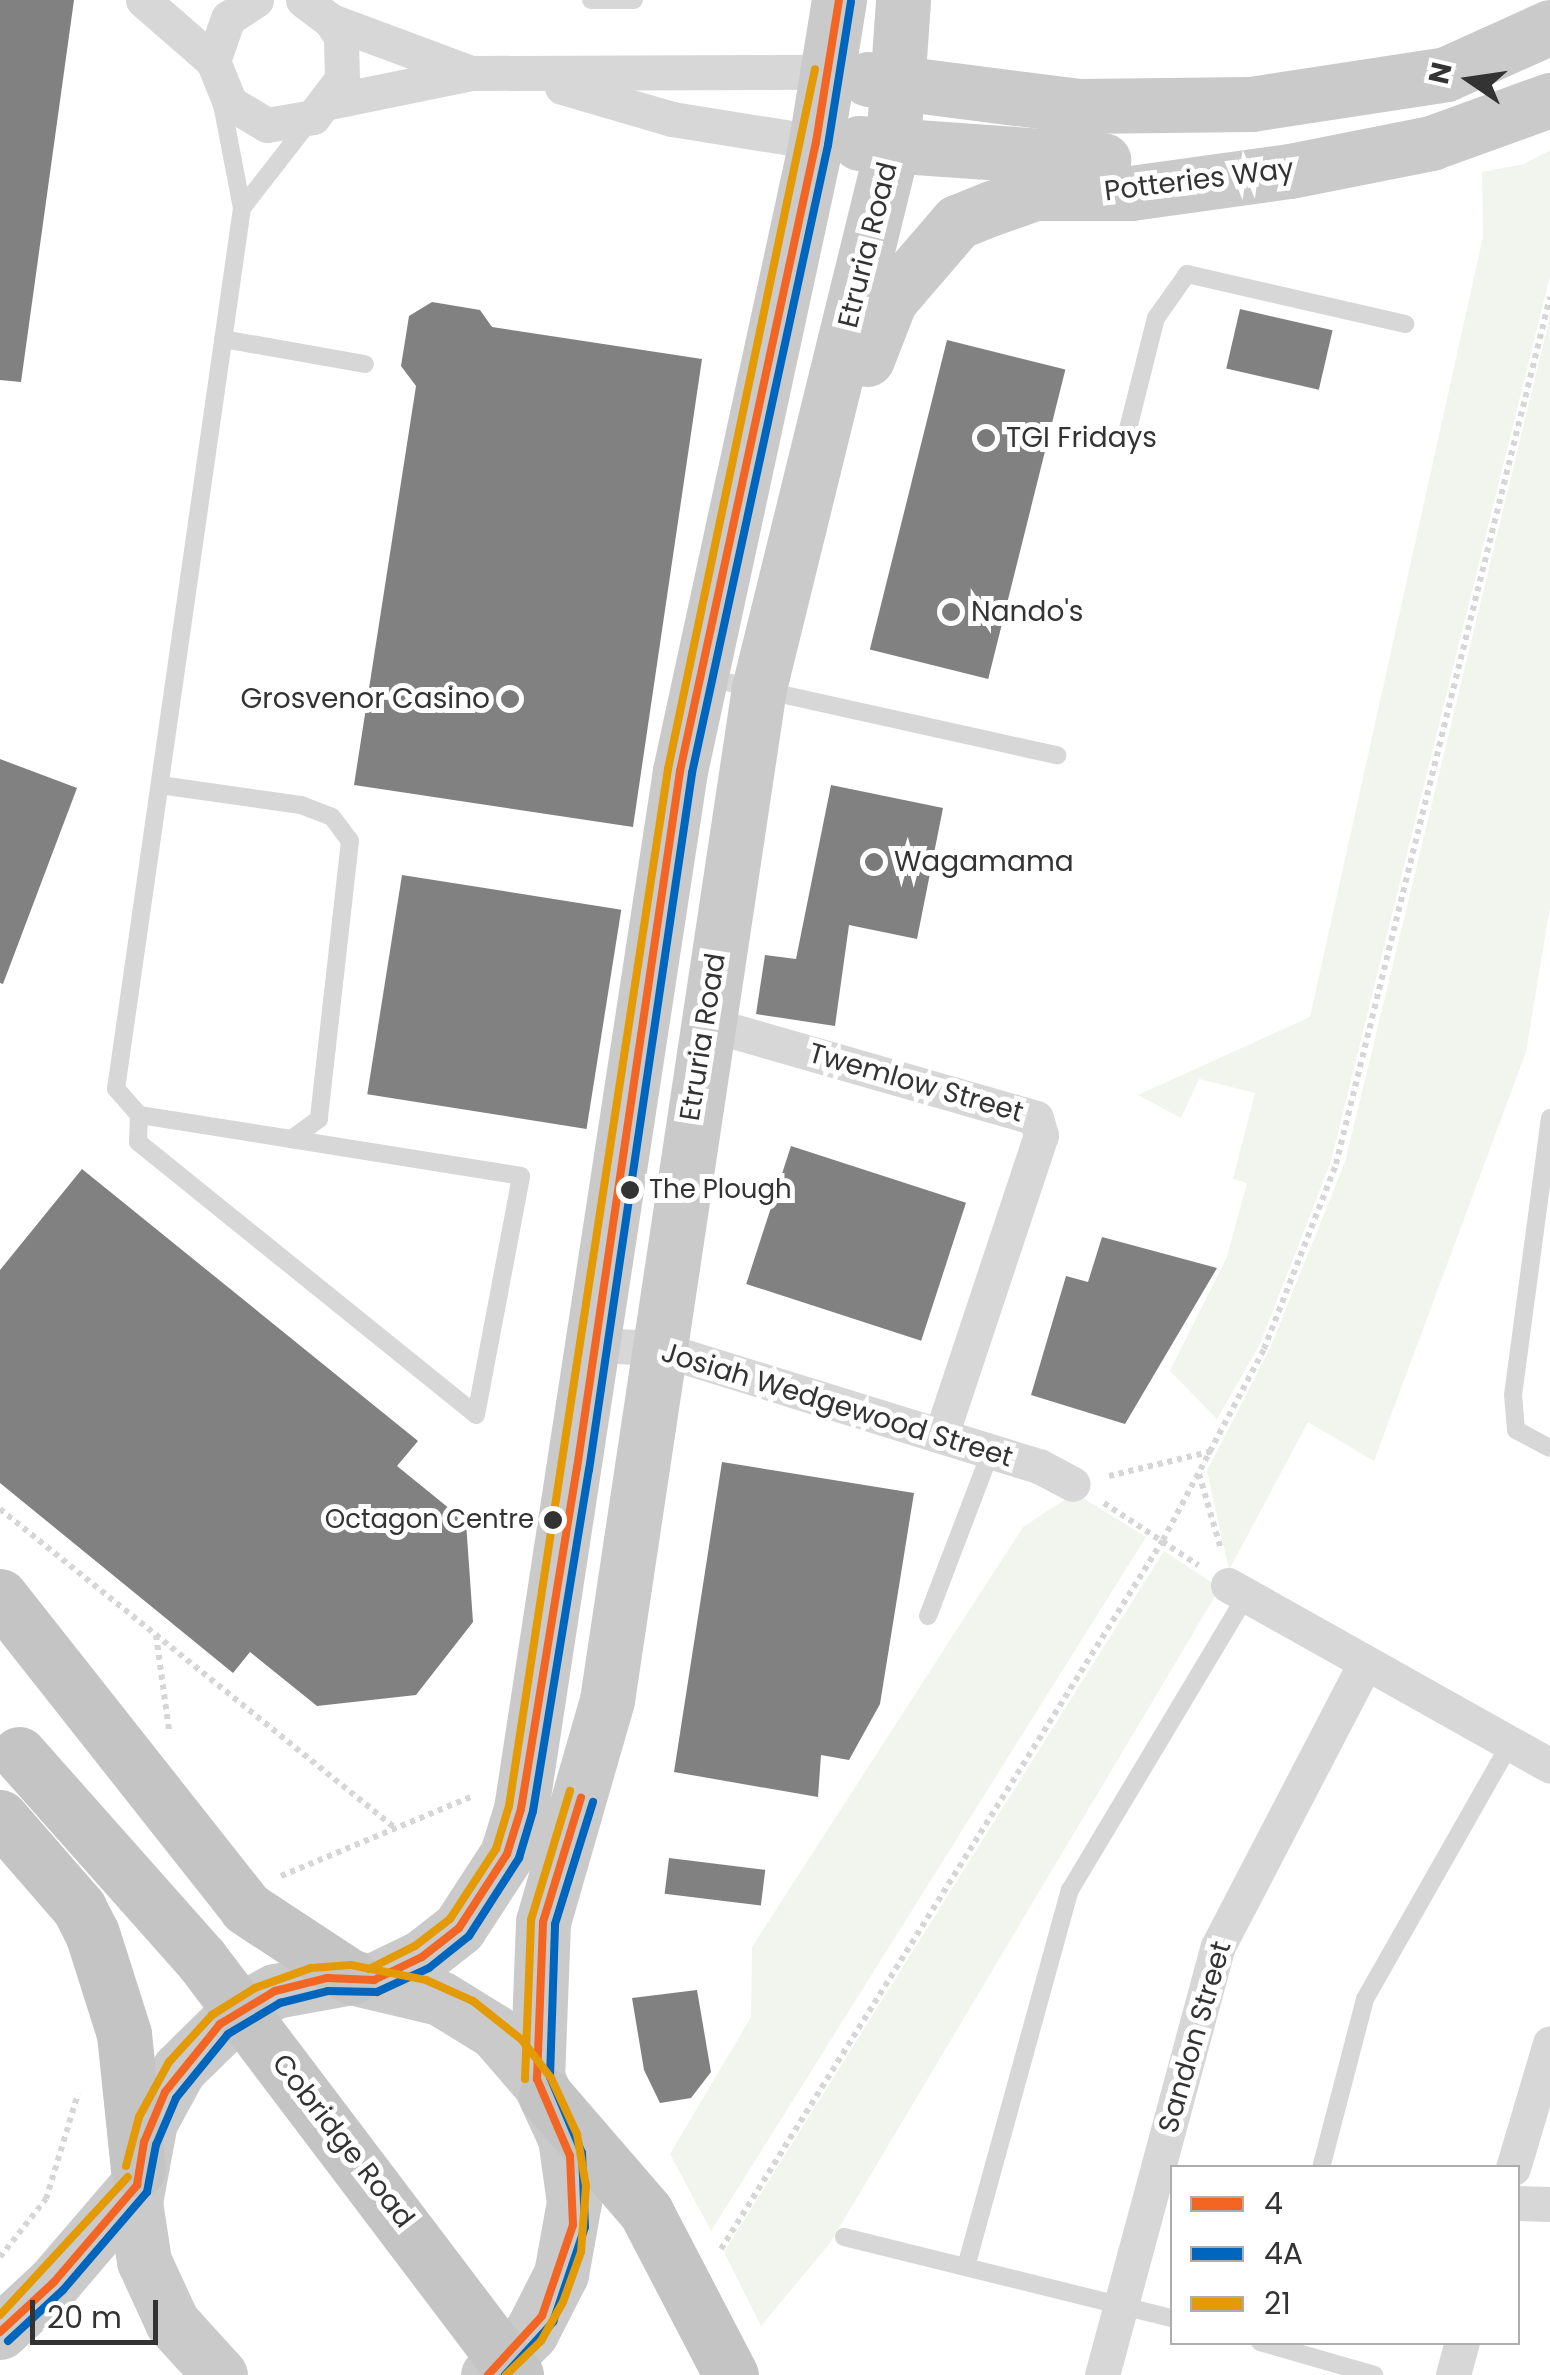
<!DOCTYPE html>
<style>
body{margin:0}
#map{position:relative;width:1550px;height:2375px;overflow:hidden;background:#fff;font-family:Poppins,sans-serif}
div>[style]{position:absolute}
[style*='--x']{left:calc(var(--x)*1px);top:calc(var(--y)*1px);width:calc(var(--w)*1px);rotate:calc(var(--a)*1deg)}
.green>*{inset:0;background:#f1f5ed}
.building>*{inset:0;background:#818181;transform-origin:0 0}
.path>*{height:6px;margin-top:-3px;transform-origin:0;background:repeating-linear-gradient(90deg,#d6d6d6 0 5px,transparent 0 10px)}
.lane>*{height:18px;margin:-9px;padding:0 9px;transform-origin:9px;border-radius:9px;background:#d7d7d7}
.street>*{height:35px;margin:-17.5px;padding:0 17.5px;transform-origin:17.5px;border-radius:17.5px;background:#d7d7d7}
.primary>*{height:55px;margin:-27.5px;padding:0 27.5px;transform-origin:27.5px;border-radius:27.5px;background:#cacaca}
.highway>*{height:55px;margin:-27.5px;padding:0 27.5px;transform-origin:27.5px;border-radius:27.5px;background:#c4c4c4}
.highway-bridge>*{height:55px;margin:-27.5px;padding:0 27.5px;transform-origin:27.5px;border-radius:27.5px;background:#c4c4c4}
.bus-1>*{height:8px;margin:-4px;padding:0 4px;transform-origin:4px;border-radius:4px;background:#f26522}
.bus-2>*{height:8px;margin:-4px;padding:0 4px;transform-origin:4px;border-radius:4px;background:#0065bd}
.bus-3>*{height:8px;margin:-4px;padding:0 4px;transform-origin:4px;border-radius:4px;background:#e39a05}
.dots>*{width:28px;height:28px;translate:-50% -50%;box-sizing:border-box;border:5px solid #fff;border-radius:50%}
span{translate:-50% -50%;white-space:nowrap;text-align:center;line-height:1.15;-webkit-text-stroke:10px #fff;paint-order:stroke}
.bus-label{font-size:26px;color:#333}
.left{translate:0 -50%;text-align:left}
.right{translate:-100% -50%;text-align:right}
.street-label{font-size:28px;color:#333}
.poi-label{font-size:28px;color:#333}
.legend{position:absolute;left:1170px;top:2165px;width:350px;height:180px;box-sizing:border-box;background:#fff;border:2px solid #adadad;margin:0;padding:12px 18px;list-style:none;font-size:30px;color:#333}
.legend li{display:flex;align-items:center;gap:20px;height:50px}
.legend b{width:50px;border:2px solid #adadad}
.north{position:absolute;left:1420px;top:30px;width:100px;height:100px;-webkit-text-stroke:8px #fff;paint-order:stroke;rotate:283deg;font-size:28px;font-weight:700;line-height:40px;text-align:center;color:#333}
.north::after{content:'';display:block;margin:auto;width:35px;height:45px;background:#333;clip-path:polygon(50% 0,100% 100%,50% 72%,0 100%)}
.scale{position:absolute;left:30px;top:2300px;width:128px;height:45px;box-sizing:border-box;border:5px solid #333;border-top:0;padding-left:12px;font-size:30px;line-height:35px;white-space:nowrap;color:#333;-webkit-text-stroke:8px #fff;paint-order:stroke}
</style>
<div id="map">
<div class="green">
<div style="clip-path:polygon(1550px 150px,1550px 276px,1331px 1161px,1260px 1344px,1217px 1419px,1170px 1371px,1227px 1257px,1247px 1183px,1233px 1179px,1255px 1093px,1199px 1079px,1181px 1118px,1138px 1095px,1310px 1017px,1483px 237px,1482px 172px,1524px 164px)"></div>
<div style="clip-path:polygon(1550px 316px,1550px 907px,1526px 1052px,1374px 1461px,1308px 1422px,1229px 1570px,1207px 1471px,1270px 1348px,1345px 1162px)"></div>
<div style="clip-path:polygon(1075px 1493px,1146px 1537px,711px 2231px,670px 2154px,751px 2017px,752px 1947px,1023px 1527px)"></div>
<div style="clip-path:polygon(1164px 1551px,1220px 1588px,830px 2243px,761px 2326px,724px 2252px)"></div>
</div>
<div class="building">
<div style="clip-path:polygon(0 0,74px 0,21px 382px,0 380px)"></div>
<div style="clip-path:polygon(432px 302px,480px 310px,492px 327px,702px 359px,633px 827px,354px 785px,416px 386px,401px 366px,409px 316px)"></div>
<div style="left:1240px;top:309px;width:95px;height:61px;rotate:13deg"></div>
<div style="left:947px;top:340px;width:122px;height:319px;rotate:14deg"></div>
<div style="clip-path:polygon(0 759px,77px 788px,3px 984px,0 983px)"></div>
<div style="clip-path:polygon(831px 785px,943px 808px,917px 939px,849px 925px,835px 1026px,756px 1014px,765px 955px,796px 959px)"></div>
<div style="left:402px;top:875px;width:222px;height:222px;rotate:9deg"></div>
<div style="left:791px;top:1146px;width:184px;height:145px;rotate:18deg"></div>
<div style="clip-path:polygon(82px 1169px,418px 1441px,397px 1466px,466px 1522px,473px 1622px,416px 1695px,317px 1706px,250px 1652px,233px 1673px,0 1483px,0 1270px)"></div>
<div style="clip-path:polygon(1102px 1237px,1217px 1268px,1125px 1424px,1031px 1395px,1066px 1276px,1088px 1282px)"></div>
<div style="clip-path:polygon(722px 1462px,914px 1493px,880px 1704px,849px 1760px,821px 1755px,818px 1797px,674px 1772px)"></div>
<div style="left:669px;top:1858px;width:97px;height:36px;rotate:7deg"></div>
<div style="clip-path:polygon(697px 1990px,711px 2072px,691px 2098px,660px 2103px,644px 2070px,632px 1998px)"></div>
</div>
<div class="path">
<div style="--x:1199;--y:1474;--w:78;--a:73.7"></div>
<div style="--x:1109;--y:1476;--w:107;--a:-13.5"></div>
<div style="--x:1104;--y:1503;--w:113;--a:33.4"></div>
<div style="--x:0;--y:1509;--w:508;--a:38.92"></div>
<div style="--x:156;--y:1635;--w:96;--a:82.2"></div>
<div style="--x:281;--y:1876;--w:208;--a:-22.6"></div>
<div style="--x:721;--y:2249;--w:835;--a:-58.06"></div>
<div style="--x:1163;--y:1540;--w:216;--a:-62.1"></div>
<div style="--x:1264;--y:1349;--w:199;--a:-68.7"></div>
<div style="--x:1336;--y:1164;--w:893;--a:-76.13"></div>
<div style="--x:0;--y:2257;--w:74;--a:-51.6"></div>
<div style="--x:46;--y:2199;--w:110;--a:-73.1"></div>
</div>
<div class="lane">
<div style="--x:591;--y:0;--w:43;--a:0"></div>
<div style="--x:242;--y:208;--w:109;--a:-52.1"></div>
<div style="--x:223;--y:339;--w:144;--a:10"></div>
<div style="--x:1125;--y:441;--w:127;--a:-75.9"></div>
<div style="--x:1156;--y:318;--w:54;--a:-54.8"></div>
<div style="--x:1187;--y:274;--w:224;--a:12.9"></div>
<div style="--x:704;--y:677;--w:362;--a:12.5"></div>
<div style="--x:160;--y:785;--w:142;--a:8.1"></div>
<div style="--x:301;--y:805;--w:33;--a:21"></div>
<div style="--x:332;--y:817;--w:30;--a:53"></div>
<div style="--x:350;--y:841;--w:280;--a:96.4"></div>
<div style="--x:319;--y:1119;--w:34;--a:144"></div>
<div style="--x:291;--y:1139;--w:154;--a:-171"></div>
<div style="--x:139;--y:1115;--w:35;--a:-131"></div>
<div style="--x:116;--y:1089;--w:890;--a:-81.86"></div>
<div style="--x:242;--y:208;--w:111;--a:-100.9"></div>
<div style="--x:139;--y:1115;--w:27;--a:92"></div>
<div style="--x:138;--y:1142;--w:434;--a:38.9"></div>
<div style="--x:476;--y:1415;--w:243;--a:-79.3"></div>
<div style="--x:521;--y:1176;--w:233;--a:-170.9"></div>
<div style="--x:1550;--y:1118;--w:279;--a:97.6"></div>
<div style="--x:1513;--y:1395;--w:35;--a:85"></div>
<div style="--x:1516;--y:1430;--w:38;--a:28"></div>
<div style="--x:928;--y:1616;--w:177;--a:-69.1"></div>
<div style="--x:1321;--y:2168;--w:175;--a:-75.4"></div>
<div style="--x:1365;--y:1999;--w:293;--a:-60.4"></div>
<div style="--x:844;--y:2237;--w:338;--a:13.9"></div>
<div style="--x:967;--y:2263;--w:387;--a:-74.6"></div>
<div style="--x:1070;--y:1890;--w:343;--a:-59.1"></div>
<div style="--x:1260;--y:2342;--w:119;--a:16.1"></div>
</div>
<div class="street">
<div style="--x:143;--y:0;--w:93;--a:41.1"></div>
<div style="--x:256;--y:0;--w:33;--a:147"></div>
<div style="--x:228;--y:18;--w:46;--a:109.2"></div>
<div style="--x:213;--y:61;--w:45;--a:68"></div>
<div style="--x:230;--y:103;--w:43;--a:30.7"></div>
<div style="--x:267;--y:125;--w:47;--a:-9.9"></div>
<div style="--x:313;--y:117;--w:48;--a:-52.7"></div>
<div style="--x:342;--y:79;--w:42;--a:-91.4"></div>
<div style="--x:341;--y:37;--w:19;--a:-122"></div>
<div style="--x:331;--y:21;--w:35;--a:-143"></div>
<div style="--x:331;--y:21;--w:149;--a:20.4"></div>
<div style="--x:562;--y:87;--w:115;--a:16.2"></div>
<div style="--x:672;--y:119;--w:146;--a:9.1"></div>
<div style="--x:329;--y:102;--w:146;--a:-11.5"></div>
<div style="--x:472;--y:73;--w:355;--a:-0.2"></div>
<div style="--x:705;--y:1023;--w:344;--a:16"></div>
<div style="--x:1036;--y:1118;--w:18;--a:74"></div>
<div style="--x:1041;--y:1135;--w:316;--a:108.4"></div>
<div style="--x:595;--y:1345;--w:62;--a:2.8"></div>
<div style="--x:657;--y:1348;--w:400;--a:17.2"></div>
<div style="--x:1039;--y:1466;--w:38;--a:28"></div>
<div style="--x:1228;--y:1585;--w:369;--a:29.3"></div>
<div style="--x:1513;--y:2168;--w:130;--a:-73.5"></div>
<div style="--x:1518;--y:2203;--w:32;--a:2"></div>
<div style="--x:1102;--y:2375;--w:444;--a:-74.9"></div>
<div style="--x:1218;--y:1946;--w:316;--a:-62.5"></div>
<div style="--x:1453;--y:2375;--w:34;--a:-75"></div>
</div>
<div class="primary">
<div style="--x:868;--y:79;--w:213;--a:7.3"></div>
<div style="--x:1079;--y:106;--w:172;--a:-0.7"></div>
<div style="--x:1251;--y:104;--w:197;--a:-8.7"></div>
<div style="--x:1446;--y:74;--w:114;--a:-24.3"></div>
<div style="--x:859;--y:143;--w:245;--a:4"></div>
<div style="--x:867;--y:359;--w:63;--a:-68.7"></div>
<div style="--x:890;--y:300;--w:103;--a:-49.3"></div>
<div style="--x:957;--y:222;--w:38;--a:-22"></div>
<div style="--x:992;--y:208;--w:46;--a:-19.2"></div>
<div style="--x:1035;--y:193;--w:96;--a:0"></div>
<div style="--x:1131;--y:193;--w:161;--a:-7.9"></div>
<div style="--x:1290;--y:171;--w:144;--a:-11.2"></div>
<div style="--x:1431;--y:143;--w:127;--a:-19.9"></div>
<div style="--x:374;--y:1980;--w:53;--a:-25.6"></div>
<div style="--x:422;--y:1957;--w:47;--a:-38.1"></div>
<div style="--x:459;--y:1928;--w:88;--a:-57"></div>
<div style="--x:507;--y:1854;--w:47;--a:-72.7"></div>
<div style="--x:521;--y:1809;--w:1050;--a:-81.29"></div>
<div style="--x:680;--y:771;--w:644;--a:-77.8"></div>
<div style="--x:816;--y:142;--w:144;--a:-80.8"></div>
<div style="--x:537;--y:2079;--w:157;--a:-87.8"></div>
<div style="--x:543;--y:1922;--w:231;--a:-73.9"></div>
<div style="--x:607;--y:1700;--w:1023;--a:-81.46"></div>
<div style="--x:759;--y:688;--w:560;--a:-76.16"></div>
<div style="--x:893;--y:144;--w:144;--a:-86"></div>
<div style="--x:0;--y:2332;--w:74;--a:-42.8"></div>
<div style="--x:54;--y:2282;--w:128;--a:-49.4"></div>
<div style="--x:220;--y:2375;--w:72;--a:-132.2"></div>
<div style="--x:172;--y:2322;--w:67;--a:-114.7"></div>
<div style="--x:144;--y:2261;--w:60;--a:-98.7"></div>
<div style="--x:135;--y:2202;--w:81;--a:-79.4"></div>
<div style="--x:150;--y:2122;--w:60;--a:-61.3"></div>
<div style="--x:179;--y:2069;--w:83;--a:-44.5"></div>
<div style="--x:238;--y:2011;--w:42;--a:-28.4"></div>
<div style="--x:275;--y:1991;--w:77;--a:-10.4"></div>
<div style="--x:351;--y:1977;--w:91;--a:13.3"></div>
<div style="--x:440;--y:1998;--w:65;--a:31.7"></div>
<div style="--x:495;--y:2032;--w:69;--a:49.1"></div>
<div style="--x:540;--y:2084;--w:60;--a:65.2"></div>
<div style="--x:565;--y:2138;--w:65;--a:82"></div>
<div style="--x:574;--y:2202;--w:73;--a:100.2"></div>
<div style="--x:561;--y:2274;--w:66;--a:117"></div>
<div style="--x:531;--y:2333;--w:60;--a:135.7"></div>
</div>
<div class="highway">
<div style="--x:0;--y:1596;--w:397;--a:51.7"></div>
<div style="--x:246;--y:1908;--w:126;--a:33.3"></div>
<div style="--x:0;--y:1817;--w:121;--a:49"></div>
<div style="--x:79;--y:1908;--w:28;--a:63"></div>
<div style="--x:92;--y:1933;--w:106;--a:72.4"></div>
<div style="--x:124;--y:2034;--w:136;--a:84.1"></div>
<div style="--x:546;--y:2096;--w:153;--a:49.2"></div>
<div style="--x:646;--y:2212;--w:184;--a:62.5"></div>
</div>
<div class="highway-bridge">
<div style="--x:19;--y:1754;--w:274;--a:48.4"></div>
<div style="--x:201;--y:1959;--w:522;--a:52.87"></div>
</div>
<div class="bus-1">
<div style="--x:0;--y:2332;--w:74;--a:-42.8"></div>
<div style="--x:54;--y:2282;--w:128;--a:-49.4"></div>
<div style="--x:137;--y:2185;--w:44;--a:-80.8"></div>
<div style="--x:144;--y:2142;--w:54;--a:-67.2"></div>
<div style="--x:165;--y:2092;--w:87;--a:-51"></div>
<div style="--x:220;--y:2024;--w:64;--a:-31"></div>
<div style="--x:275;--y:1991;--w:54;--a:-14"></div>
<div style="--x:327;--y:1978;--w:47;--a:2.4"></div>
<div style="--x:374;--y:1980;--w:53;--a:-25.6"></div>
<div style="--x:422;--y:1957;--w:47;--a:-38.1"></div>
<div style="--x:459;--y:1928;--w:88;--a:-57"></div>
<div style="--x:507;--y:1854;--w:47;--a:-72.7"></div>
<div style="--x:521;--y:1809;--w:346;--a:-80.7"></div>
<div style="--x:577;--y:1468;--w:705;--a:-81.59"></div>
<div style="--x:680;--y:771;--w:644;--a:-77.8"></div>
<div style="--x:816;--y:142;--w:144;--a:-80.8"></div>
<div style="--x:488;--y:2375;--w:80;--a:-47.5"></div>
<div style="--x:542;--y:2316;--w:96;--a:-71.2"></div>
<div style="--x:573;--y:2225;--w:69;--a:-92.5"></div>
<div style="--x:570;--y:2156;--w:84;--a:-113.2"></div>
<div style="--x:537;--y:2079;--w:157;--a:-87.8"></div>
<div style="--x:543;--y:1922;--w:130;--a:-73"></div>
</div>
<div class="bus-2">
<div style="--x:8;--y:2341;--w:75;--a:-42.8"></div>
<div style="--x:63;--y:2290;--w:129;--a:-49.4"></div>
<div style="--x:147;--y:2192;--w:48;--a:-79.2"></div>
<div style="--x:156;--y:2145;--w:51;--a:-66.9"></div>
<div style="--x:176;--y:2098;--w:82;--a:-50.9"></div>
<div style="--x:228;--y:2034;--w:61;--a:-30.8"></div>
<div style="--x:280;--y:2003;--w:49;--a:-14"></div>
<div style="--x:328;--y:1991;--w:49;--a:1.2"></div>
<div style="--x:377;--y:1992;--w:57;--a:-24.8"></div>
<div style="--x:429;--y:1968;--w:51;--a:-38.7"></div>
<div style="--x:469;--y:1936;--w:93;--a:-57.3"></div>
<div style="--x:519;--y:1858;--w:49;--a:-73.4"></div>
<div style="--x:533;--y:1811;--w:346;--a:-80.7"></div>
<div style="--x:589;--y:1470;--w:705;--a:-81.59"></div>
<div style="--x:692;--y:773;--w:643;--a:-77.78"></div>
<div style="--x:828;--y:145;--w:145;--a:-80.9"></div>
<div style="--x:505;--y:2375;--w:72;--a:-47.8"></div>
<div style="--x:553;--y:2322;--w:100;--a:-71.4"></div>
<div style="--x:585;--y:2227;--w:74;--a:-92.3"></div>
<div style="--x:582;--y:2153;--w:82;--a:-112.8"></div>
<div style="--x:550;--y:2077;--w:153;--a:-88.1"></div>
<div style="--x:555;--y:1924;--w:128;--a:-72.7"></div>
</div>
<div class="bus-3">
<div style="--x:369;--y:1969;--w:51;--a:-26.6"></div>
<div style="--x:415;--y:1946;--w:44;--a:-37.6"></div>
<div style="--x:450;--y:1919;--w:84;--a:-56.7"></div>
<div style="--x:496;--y:1849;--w:45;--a:-73.2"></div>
<div style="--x:509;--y:1806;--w:1049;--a:-81.28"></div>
<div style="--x:668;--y:769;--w:715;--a:-78.14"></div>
<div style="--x:525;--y:2079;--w:159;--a:-87.8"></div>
<div style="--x:531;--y:1920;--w:135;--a:-73.2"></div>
<div style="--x:126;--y:2166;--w:51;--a:-75.1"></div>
<div style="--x:139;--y:2117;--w:63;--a:-61.4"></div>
<div style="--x:169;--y:2062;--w:64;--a:-47.5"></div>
<div style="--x:212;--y:2015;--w:51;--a:-32.1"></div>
<div style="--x:255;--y:1988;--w:59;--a:-19.7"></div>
<div style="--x:311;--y:1968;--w:40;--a:-4.3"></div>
<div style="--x:351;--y:1965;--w:76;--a:11.3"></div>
<div style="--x:426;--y:1980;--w:51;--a:24.1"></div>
<div style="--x:473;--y:2001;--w:63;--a:38.5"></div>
<div style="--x:522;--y:2040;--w:48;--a:52.7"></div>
<div style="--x:551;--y:2078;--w:62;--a:65.1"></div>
<div style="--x:577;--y:2134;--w:53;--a:80.2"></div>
<div style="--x:586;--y:2186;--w:66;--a:94.3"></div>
<div style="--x:581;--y:2252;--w:53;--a:109.8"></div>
<div style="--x:563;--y:2302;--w:45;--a:119.4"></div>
<div style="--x:541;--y:2341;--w:49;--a:135.8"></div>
<div style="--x:0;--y:2315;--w:188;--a:-47.2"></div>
</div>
<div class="dots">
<div style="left:986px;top:438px;background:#7a7a7a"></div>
<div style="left:951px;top:612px;background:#7a7a7a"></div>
<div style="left:510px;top:699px;background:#7a7a7a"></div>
<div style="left:874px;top:862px;background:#7a7a7a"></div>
<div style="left:630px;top:1190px;background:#333"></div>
<div style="left:553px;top:1520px;background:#333"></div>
</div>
<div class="bus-label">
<span class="left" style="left:649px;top:1190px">The Plough</span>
<span class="right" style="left:534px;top:1520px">Octagon Centre</span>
</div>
<div class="street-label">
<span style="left:1199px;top:180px;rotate:-7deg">Potteries Way</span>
<span style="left:868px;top:245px;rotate:-76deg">Etruria Road</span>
<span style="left:703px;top:1037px;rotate:-81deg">Etruria Road</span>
<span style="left:916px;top:1083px;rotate:16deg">Twemlow Street</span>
<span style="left:837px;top:1405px;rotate:17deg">Josiah Wedgewood Street</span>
<span style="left:1195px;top:2037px;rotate:-74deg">Sandon Street</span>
<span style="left:343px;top:2141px;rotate:52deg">Cobridge Road</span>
</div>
<div class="poi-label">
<span class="left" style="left:1006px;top:438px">TGI Fridays</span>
<span class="left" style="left:971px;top:612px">Nando's</span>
<span class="right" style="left:490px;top:699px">Grosvenor Casino</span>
<span class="left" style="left:894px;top:862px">Wagamama</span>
</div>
<ul class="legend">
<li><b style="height:12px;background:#f26522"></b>4</li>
<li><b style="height:12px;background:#0065bd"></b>4A</li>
<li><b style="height:12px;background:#e39a05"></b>21</li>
</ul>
<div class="north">N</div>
<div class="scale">20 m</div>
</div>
